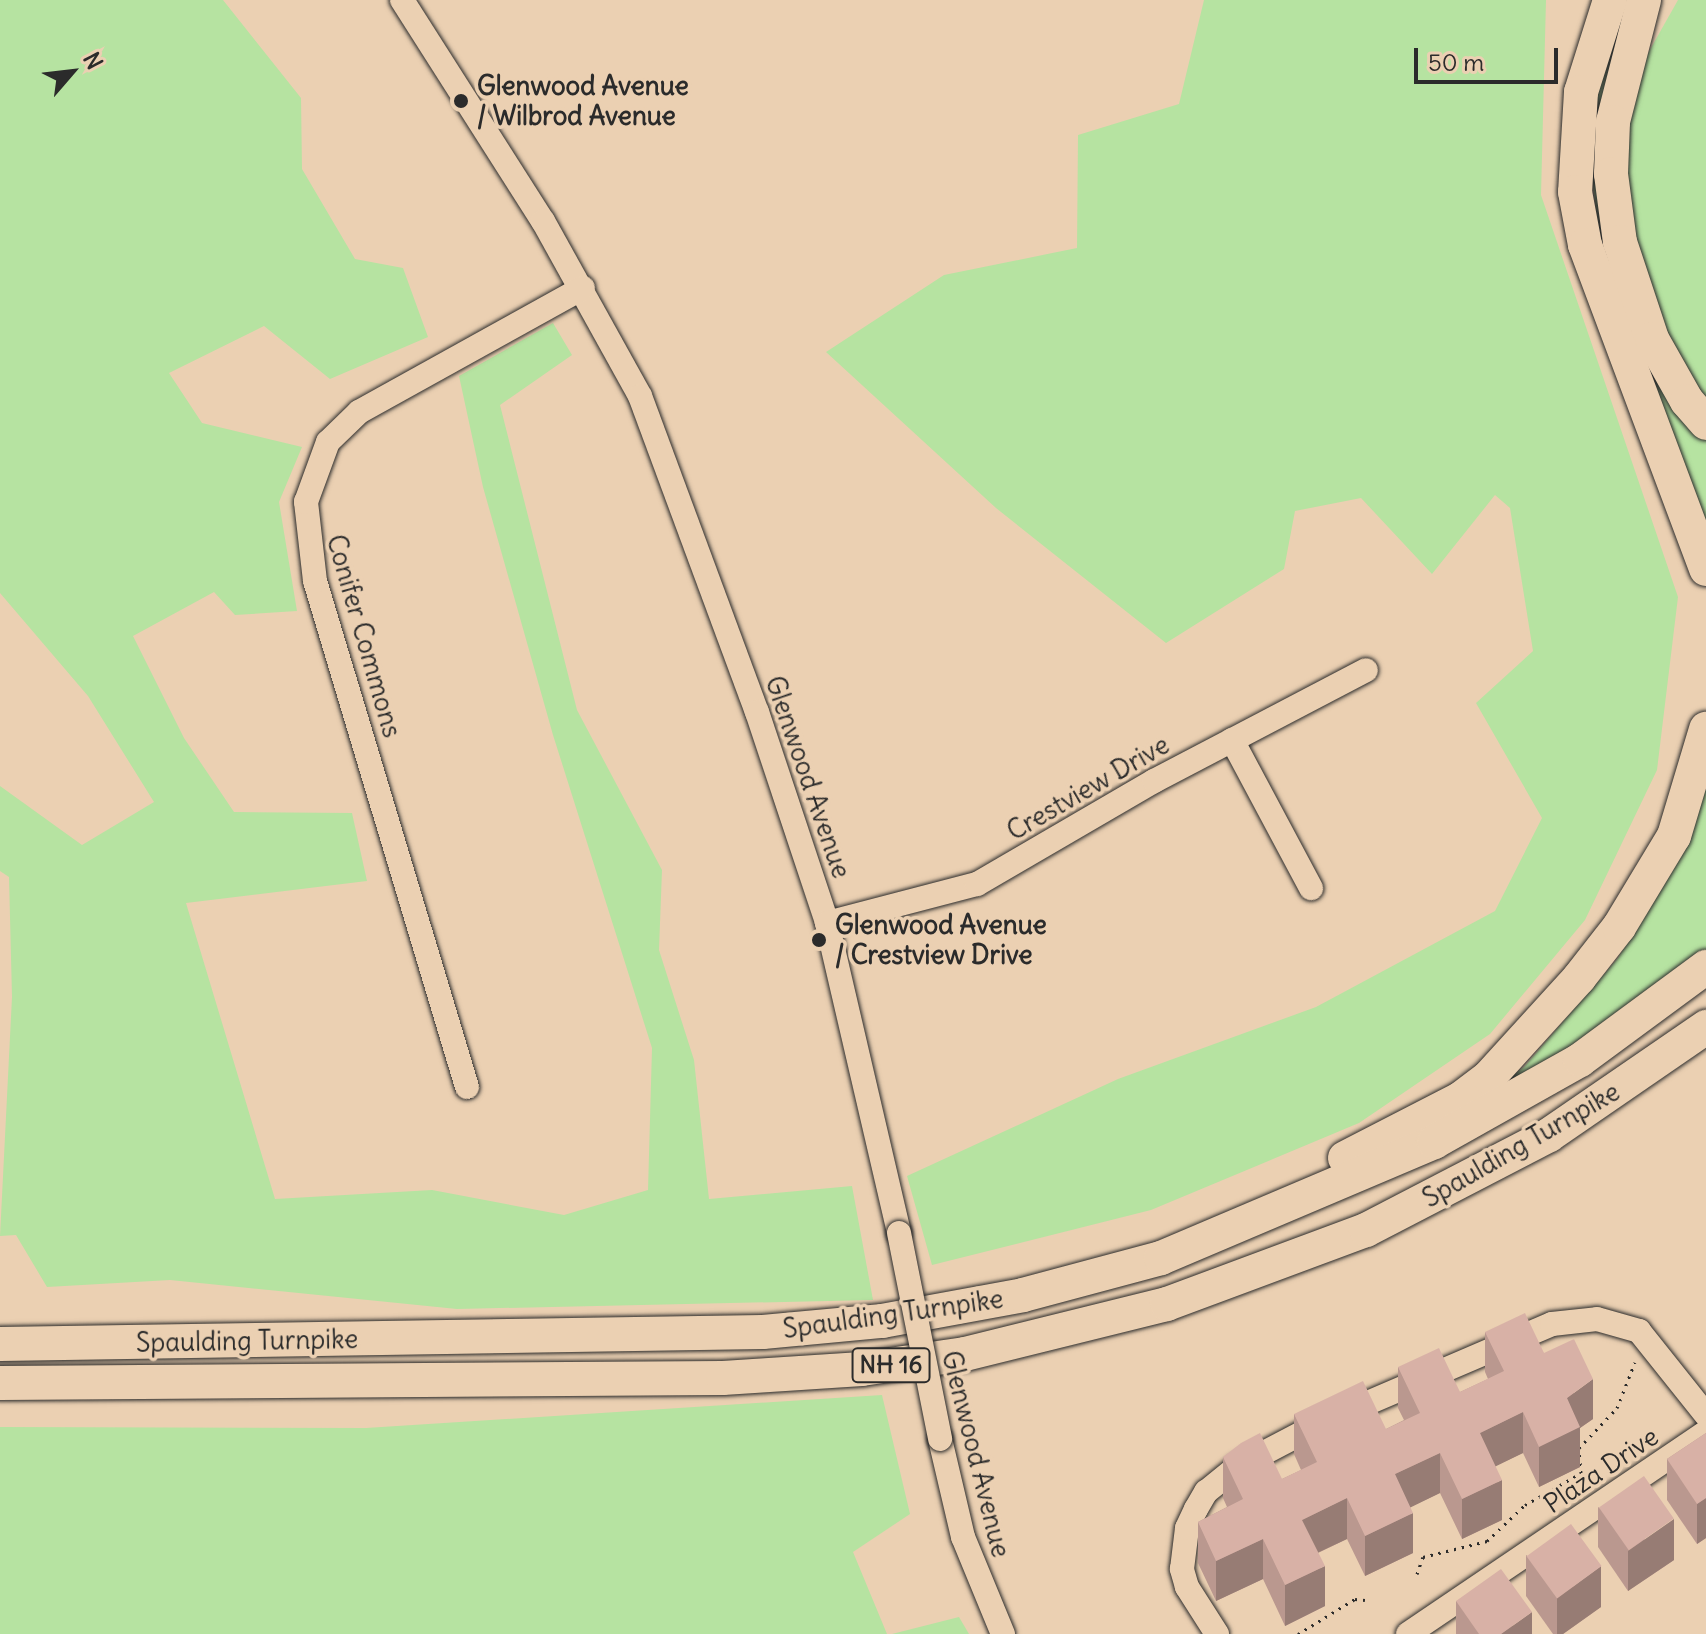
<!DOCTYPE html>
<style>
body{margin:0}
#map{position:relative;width:1706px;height:1634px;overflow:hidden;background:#ebd0b2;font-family:Delius,sans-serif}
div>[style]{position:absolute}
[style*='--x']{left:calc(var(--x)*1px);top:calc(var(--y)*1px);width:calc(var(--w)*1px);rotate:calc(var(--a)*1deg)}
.green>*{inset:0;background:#b6e3a1}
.path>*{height:3px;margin-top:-1.5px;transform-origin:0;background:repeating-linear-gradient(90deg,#2b2b2b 0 2px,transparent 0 8px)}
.roads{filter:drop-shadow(0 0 2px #2b2b2b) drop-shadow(0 0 2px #2b2b2b)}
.minor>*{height:24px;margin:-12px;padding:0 12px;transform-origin:12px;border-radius:12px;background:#ebd0b2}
.highway>*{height:34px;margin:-17px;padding:0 17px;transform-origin:17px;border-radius:17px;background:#ebd0b2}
.bridges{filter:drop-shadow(0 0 2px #2b2b2b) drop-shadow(0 0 2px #2b2b2b)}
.minor-bridge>*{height:24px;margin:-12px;padding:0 12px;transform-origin:12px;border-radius:12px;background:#ebd0b2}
.wall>*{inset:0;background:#ba988f}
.shaded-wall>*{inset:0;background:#977c74}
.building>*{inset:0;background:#d8b1a6;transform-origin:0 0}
.dots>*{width:22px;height:22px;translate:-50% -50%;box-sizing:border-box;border:4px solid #ebd0b2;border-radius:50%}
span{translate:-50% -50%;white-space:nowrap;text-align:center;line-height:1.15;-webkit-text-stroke:7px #ebd0b2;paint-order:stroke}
.shield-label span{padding:2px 6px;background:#ebd0b2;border:2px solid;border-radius:6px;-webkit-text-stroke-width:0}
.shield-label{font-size:24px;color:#2b2b2b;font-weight:700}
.poi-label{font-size:26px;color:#2b2b2b;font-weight:700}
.left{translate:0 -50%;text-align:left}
.street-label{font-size:26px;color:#2b2b2b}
.north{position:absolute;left:32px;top:32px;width:80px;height:80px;-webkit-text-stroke:6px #ebd0b2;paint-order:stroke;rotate:62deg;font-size:22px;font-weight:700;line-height:32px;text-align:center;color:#2b2b2b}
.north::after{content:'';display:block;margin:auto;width:28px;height:36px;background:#2b2b2b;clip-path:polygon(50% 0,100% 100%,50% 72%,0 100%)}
.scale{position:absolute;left:1414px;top:48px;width:144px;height:36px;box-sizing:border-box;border:4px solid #2b2b2b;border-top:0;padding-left:10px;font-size:24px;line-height:28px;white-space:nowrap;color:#2b2b2b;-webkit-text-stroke:6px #ebd0b2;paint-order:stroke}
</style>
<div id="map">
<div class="green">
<div style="clip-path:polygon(0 0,223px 0,301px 98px,302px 169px,355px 259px,403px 268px,428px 337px,330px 379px,264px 326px,169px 373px,202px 423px,302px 447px,279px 502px,297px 611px,235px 615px,214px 592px,133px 636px,184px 738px,234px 812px,352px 813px,367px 881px,186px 903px,275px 1199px,432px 1190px,564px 1215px,648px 1190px,652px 1048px,553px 735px,483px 487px,459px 376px,553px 323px,572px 355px,500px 405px,577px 710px,662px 870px,659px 950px,694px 1060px,709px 1199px,852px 1186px,873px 1300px,457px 1309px,170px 1280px,47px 1287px,16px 1235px,0 1236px,12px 997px,9px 877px,0 871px,0 786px,82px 845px,154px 802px,88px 696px,0 593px)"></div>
<div style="clip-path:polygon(1204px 0,1546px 0,1541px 195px,1678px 597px,1657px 770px,1585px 920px,1490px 1034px,1359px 1123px,1151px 1210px,932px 1265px,907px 1176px,1118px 1079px,1316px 1007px,1495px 911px,1542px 818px,1476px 703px,1533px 651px,1510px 508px,1495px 495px,1432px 574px,1361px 498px,1295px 511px,1284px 569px,1166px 643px,996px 508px,826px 352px,944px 275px,1077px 248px,1078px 135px,1179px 104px)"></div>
<div style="clip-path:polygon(1678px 0,1706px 0,1706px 405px,1678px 360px,1641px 271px,1627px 177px,1630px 113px,1643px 62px)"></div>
<div style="clip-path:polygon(1620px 15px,1625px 17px,1603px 163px,1706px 435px,1706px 532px,1600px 245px,1591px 165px,1592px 113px)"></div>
<div style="clip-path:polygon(1706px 760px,1706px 954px,1624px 1016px,1476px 1103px,1524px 1067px,1618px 958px,1660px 886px)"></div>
<div style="clip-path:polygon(882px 1395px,910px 1514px,853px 1552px,887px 1634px,0 1634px,0 1427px,366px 1428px)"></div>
<div style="clip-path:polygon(959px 1617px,969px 1634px,892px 1634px)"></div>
</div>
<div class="path">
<div style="--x:1417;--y:1574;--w:18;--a:-71"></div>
<div style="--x:1423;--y:1557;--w:66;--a:-14"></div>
<div style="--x:1487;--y:1541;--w:52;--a:-43.5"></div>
<div style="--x:1525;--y:1505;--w:64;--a:-29.7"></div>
<div style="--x:1581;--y:1473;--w:25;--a:-95"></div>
<div style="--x:1579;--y:1448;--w:55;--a:-46.5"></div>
<div style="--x:1617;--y:1408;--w:49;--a:-68.6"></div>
<div style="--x:1298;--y:1634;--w:67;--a:-31.6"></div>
<div style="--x:1355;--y:1599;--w:10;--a:6"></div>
</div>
<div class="roads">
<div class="minor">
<div style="--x:402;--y:0;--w:262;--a:57.5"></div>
<div style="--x:543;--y:221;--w:200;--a:61"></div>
<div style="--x:640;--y:396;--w:337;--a:69.7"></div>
<div style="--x:757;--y:712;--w:222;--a:71.6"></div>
<div style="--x:827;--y:923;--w:318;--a:76.9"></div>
<div style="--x:1232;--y:740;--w:168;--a:61.9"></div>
<div style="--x:827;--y:923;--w:155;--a:-14.6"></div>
<div style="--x:977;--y:884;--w:205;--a:-30.2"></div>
<div style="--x:1154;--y:781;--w:239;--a:-27.6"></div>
<div style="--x:467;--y:1087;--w:528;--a:-106.72"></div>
<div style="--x:315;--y:581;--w:80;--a:-96.5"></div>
<div style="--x:306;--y:502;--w:64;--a:-69.9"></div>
<div style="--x:328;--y:442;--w:43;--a:-44.1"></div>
<div style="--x:359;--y:412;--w:256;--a:-29"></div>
<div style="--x:940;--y:1439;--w:101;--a:76.8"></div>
<div style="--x:963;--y:1537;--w:105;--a:67.6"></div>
<div style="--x:1217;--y:1634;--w:56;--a:-122.6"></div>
<div style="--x:1187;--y:1587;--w:19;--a:-106"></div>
<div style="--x:1182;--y:1569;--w:41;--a:-83"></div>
<div style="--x:1187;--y:1528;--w:21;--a:-65"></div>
<div style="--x:1196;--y:1509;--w:20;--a:-60"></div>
<div style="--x:1206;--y:1492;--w:40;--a:-39"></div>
<div style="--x:1237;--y:1467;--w:95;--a:-27.6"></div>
<div style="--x:1321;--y:1423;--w:251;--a:-23.2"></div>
<div style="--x:1552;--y:1324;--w:45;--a:-6.3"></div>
<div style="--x:1597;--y:1319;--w:44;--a:15.9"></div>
<div style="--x:1639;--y:1331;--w:107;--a:51.4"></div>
<div style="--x:1408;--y:1634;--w:360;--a:-34.1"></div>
</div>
<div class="highway">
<div style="--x:1610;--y:0;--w:96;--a:107.5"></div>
<div style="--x:1581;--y:92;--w:100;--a:93.4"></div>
<div style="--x:1575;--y:192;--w:54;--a:79.3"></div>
<div style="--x:1585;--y:245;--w:346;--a:69.5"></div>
<div style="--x:1644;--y:0;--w:126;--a:104.3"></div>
<div style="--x:1613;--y:122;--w:52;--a:92.2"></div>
<div style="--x:1611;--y:174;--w:69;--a:82.5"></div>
<div style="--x:1620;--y:242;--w:102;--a:71.7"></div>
<div style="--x:1652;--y:339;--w:71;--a:60.6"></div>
<div style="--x:1687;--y:401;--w:29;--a:49"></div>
<div style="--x:1345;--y:1158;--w:129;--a:-27.2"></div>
<div style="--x:1460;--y:1099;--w:36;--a:-37"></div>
<div style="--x:1489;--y:1077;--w:134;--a:-47.7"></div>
<div style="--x:1579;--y:978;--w:65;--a:-51.9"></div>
<div style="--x:1619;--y:927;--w:106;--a:-58.9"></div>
<div style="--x:1674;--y:836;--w:112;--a:-73.3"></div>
<div style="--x:0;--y:1344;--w:763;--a:-0.9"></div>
<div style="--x:763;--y:1332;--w:120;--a:-5.3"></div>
<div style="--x:882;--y:1321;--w:143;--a:-10.4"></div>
<div style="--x:1023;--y:1295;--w:143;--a:-15"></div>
<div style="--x:1161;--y:1258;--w:297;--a:-23"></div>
<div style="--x:1434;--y:1142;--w:167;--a:-29.3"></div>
<div style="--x:1580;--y:1060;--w:157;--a:-36.4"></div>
<div style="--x:0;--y:1383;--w:723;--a:-0.4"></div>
<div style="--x:723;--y:1378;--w:139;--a:-3.7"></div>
<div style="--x:862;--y:1369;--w:104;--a:-8.3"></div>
<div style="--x:965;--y:1354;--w:208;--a:-13.9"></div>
<div style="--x:1167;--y:1304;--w:212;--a:-20.4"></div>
<div style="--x:1366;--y:1230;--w:206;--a:-27.4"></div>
<div style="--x:1549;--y:1135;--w:191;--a:-34.5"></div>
</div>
</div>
<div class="bridges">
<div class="minor-bridge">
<div style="--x:899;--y:1233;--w:210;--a:78.7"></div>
</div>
</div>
<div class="wall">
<div style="clip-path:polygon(1485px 1332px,1544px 1353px,1593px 1419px,1580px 1428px,1580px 1467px,1539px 1487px,1523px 1453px,1495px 1466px,1502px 1520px,1462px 1539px,1440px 1493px,1410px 1507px,1413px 1553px,1365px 1576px,1347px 1539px,1318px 1553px,1325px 1606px,1285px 1626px,1263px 1579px,1216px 1601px,1198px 1563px,1198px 1522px,1227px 1507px,1223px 1498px,1223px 1457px,1282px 1479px,1301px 1470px,1294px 1454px,1294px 1414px,1386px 1429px,1404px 1420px,1398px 1408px,1398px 1367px,1460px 1392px,1488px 1379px,1485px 1372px)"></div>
<div style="clip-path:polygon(1706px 1433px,1706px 1538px,1697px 1544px,1667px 1500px,1667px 1459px)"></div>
<div style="clip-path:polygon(1598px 1507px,1674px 1560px,1628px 1591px,1598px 1547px)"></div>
<div style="clip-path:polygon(1526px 1555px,1601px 1607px,1563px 1634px,1553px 1634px,1526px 1596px)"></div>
<div style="clip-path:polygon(1456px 1601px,1532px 1634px,1456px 1634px)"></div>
</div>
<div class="shaded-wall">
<div style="clip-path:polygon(1593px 1379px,1593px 1419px,1580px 1428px,1580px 1467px,1539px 1487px,1539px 1447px,1567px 1398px)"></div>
<div style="clip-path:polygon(1523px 1412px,1523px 1453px,1480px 1474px,1480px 1433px)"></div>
<div style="clip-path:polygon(1440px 1453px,1440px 1493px,1395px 1515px,1395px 1474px)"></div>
<div style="clip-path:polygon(1502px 1480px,1502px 1520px,1462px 1539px,1462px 1499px)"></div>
<div style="clip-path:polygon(1347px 1498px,1347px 1539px,1302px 1560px,1302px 1520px)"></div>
<div style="clip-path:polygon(1706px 1498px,1706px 1538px,1697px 1544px,1697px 1504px)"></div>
<div style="clip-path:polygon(1413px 1513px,1413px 1553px,1365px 1576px,1365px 1536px)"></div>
<div style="clip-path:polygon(1674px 1519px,1674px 1560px,1628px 1591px,1628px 1551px)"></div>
<div style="clip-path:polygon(1263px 1539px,1263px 1579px,1216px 1601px,1216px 1561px)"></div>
<div style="clip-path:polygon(1325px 1566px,1325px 1606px,1285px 1626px,1285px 1585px)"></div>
<div style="clip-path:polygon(1601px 1566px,1601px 1607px,1563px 1634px,1557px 1634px,1557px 1598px)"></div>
<div style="clip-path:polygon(1532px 1612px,1532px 1634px,1501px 1634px)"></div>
</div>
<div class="building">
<div style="clip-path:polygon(1525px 1313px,1544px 1353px,1574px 1339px,1593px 1379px,1567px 1398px,1580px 1427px,1539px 1447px,1523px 1412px,1480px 1433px,1502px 1480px,1462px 1499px,1440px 1453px,1395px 1474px,1413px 1513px,1365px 1536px,1347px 1498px,1302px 1520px,1325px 1566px,1285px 1585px,1263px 1539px,1216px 1561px,1198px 1522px,1243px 1499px,1223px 1457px,1241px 1443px,1260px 1433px,1282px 1479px,1317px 1462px,1294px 1414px,1363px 1381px,1386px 1429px,1420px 1413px,1398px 1367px,1439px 1348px,1460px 1392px,1504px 1371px,1485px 1332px)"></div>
<div style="clip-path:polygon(1706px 1433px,1706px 1498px,1697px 1504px,1667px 1459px)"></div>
<div style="left:1644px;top:1476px;width:52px;height:55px;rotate:55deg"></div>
<div style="left:1571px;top:1524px;width:52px;height:55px;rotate:54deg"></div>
<div style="clip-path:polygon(1501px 1569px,1532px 1612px,1501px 1634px,1479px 1634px,1456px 1601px)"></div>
</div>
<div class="dots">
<div style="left:461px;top:101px;background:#2b2b2b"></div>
<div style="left:819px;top:940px;background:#2b2b2b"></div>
</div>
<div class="shield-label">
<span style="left:891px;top:1365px">NH 16</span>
</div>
<div class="poi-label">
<span class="left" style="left:477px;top:101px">Glenwood Avenue<br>/ Wilbrod Avenue</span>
<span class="left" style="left:835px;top:940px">Glenwood Avenue<br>/ Crestview Drive</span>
</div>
<div class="street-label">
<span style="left:364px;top:636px;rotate:74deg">Conifer Commons</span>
<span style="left:808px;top:777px;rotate:71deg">Glenwood Avenue</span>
<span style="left:1088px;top:788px;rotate:-30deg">Crestview Drive</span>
<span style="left:1521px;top:1145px;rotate:-30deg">Spaulding Turnpike</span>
<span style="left:893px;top:1314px;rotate:-8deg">Spaulding Turnpike</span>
<span style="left:247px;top:1341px;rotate:-1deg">Spaulding Turnpike</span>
<span style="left:976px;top:1454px;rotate:76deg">Glenwood Avenue</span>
<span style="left:1601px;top:1470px;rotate:-34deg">Plaza Drive</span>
</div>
<div class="north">N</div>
<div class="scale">50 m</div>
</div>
